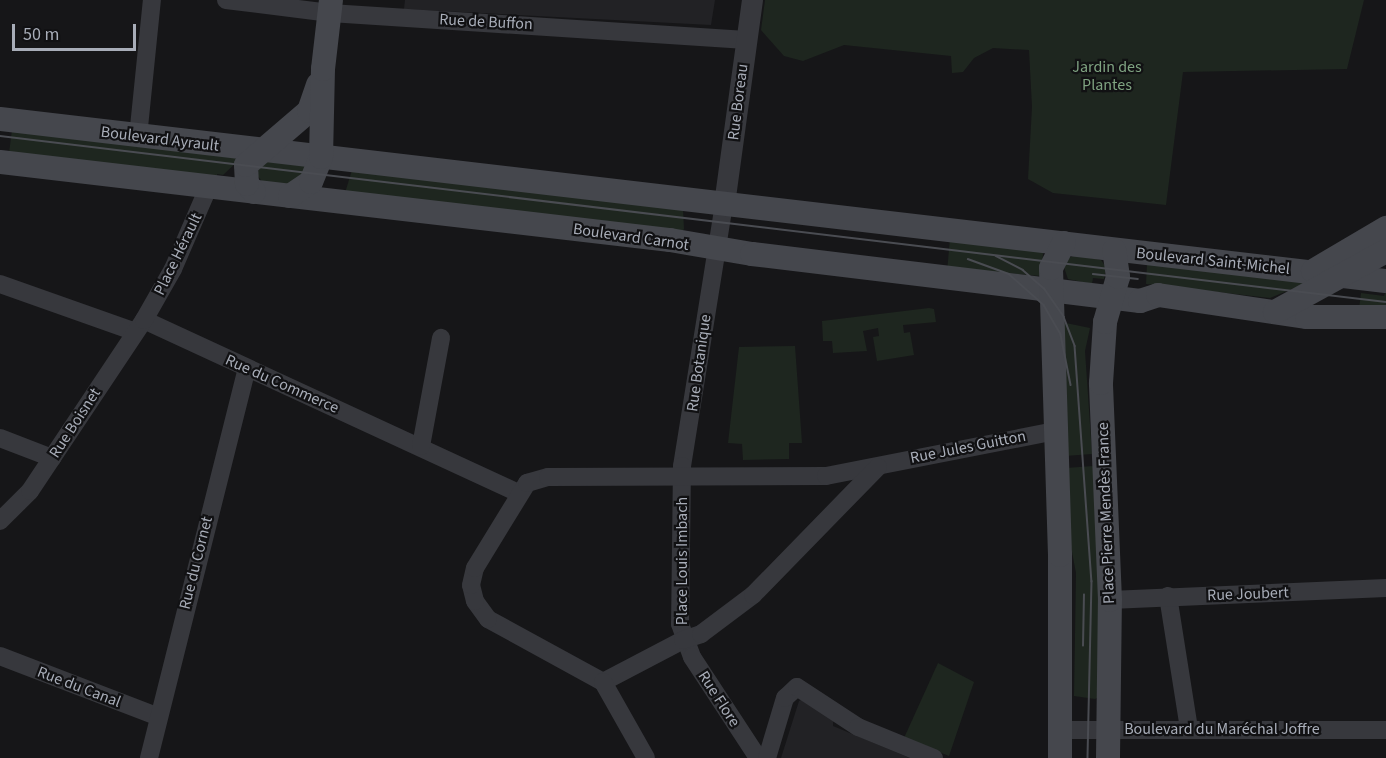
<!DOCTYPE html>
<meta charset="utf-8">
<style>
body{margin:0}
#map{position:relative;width:1386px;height:758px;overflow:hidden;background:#161618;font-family:"Source Sans 3",sans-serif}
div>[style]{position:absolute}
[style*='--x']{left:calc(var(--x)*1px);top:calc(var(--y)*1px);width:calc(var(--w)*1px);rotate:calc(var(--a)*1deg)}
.built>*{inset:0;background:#222225}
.green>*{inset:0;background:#1e261f;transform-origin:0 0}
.minor>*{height:18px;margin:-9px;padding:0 9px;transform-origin:9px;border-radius:9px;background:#37383d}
.tertiary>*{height:21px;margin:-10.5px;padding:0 10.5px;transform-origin:10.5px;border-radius:10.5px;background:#37383d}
.secondary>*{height:24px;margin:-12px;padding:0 12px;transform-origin:12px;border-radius:12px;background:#45474d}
.tram>*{height:1.5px;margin:-0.75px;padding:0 0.75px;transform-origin:0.75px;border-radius:0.75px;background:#4a4c52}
span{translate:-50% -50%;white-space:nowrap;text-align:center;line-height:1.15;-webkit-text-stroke:4.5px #111113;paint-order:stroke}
.street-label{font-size:16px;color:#a8adb8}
.park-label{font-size:16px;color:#7fa381}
.scale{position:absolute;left:12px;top:24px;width:124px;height:27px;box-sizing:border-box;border:3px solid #a8adb8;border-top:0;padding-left:8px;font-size:18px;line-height:21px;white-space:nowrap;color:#a8adb8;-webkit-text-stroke:4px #111113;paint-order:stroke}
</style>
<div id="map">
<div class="built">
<div style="clip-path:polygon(405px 0,715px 0,711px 25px,404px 9px)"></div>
<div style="clip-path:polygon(804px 698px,833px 720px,833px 726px,910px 758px,781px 758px,799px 701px)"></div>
</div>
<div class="green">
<div style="clip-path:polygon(765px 0,1364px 0,1347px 69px,1183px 72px,1166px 205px,1053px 193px,1028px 179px,1032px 107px,1029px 50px,993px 48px,974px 58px,963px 72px,952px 73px,951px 56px,844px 45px,803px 61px,784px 56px,761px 30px)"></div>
<div style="clip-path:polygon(12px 130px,235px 156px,239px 160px,223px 175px,217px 174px,217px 178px,9px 153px)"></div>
<div style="clip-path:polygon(268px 160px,305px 165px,309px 169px,288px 186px,264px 184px,257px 175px,261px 163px)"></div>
<div style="clip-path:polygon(352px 170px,683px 209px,684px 229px,681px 233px,345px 193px)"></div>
<div style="left:950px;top:238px;width:94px;height:30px;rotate:5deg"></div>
<div style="clip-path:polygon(1075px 255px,1101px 260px,1106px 267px,1104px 279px,1093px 278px,1092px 284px,1068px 279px,1062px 261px)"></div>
<div style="clip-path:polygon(1147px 264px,1309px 282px,1270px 298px,1146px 284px)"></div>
<div style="clip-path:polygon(1386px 290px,1386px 312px,1359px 309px,1361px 293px,1384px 296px)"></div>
<div style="clip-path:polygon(929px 308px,934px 309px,936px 322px,903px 325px,904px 333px,910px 332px,914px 355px,877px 361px,873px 337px,879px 336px,878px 328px,863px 331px,867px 351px,833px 353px,832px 341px,823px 341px,822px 321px)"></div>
<div style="clip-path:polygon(1061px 322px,1090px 328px,1085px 351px,1092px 454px,1065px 456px)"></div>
<div style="clip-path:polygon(795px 346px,802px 443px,789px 443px,789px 459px,743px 460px,742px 444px,728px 443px,739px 347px)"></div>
<div style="clip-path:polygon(1093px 466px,1098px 540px,1099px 697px,1095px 699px,1074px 696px,1076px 573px,1069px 536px,1066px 468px)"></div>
<div style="clip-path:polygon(938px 663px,974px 682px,949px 756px,904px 738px)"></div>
</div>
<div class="minor">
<div style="--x:226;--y:0;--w:105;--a:7.1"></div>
<div style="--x:330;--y:13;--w:417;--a:3.7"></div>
<div style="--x:138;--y:137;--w:138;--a:-84.2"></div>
<div style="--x:724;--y:204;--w:265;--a:99.1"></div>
<div style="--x:682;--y:466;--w:158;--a:90.7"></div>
<div style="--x:680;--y:624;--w:35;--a:70"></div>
<div style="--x:692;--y:657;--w:121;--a:56.8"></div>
<div style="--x:0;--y:284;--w:141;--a:19.5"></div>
<div style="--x:144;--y:320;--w:412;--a:24.8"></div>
<div style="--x:0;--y:438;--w:56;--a:21"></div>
<div style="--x:421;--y:446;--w:110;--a:-79.5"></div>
<div style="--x:0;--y:521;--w:42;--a:-45"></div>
<div style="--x:30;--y:491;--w:206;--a:-56.3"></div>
<div style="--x:144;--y:320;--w:59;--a:-60.4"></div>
<div style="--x:173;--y:269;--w:90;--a:-66.6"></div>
<div style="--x:1168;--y:596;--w:134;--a:81"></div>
<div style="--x:1110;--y:600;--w:276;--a:-2.5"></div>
<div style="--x:0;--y:656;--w:170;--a:21"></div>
<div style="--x:603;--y:682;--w:131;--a:-151.3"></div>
<div style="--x:488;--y:619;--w:22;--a:-126"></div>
<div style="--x:475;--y:601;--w:16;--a:-104"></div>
<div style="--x:471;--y:585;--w:17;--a:-77"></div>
<div style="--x:475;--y:568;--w:100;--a:-58.5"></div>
<div style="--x:527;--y:483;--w:22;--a:-16"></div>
<div style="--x:548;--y:477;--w:278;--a:-0.2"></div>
<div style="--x:826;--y:476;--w:233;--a:-11.1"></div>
<div style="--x:603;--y:682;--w:90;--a:-27.7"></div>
<div style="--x:683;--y:640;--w:19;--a:-18"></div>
<div style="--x:701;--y:634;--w:65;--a:-36.9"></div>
<div style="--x:753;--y:595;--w:179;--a:-45.7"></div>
<div style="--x:603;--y:682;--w:87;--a:60.5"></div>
<div style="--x:1059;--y:730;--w:327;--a:0"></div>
<div style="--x:149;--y:758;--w:402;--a:-75.9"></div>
<div style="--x:767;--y:758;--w:63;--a:-73.3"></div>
<div style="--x:785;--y:698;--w:16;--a:-43"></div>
<div style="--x:797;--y:687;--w:73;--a:33.3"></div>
<div style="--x:858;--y:727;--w:82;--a:22.2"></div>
</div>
<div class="tertiary">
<div style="--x:724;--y:204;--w:206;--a:-82.2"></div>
</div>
<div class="secondary">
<div style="--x:0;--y:119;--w:1395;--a:6.67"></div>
<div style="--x:0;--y:162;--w:675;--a:6.64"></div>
<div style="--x:670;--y:240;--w:83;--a:9.7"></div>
<div style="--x:752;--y:254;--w:391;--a:6.9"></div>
<div style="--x:1140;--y:301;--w:19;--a:-18"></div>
<div style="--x:1158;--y:295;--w:151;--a:8.4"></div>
<div style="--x:1307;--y:317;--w:79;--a:0"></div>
<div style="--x:254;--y:192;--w:11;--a:-131"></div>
<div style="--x:247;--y:184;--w:19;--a:-93"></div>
<div style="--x:246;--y:165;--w:83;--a:-40.6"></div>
<div style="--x:309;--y:111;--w:28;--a:-71"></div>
<div style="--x:290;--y:196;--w:25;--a:-34"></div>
<div style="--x:311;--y:182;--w:27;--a:-68"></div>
<div style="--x:321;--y:157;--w:88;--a:-88.7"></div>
<div style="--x:323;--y:69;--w:69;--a:-83.4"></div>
<div style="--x:1313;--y:271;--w:85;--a:-30.5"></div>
<div style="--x:1275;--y:312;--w:127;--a:-28.8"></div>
<div style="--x:1060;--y:758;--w:203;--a:-90"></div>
<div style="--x:1060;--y:555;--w:287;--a:-91.8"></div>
<div style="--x:1051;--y:268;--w:28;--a:-63"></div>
<div style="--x:1108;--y:758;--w:158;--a:-89.3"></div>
<div style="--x:1110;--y:600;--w:217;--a:-92.4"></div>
<div style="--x:1101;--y:383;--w:61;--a:-86.2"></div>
<div style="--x:1105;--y:322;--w:47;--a:-73.9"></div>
<div style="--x:1118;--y:277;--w:27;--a:-98"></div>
</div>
<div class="tram">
<div style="--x:0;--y:136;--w:1396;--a:6.83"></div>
<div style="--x:996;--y:256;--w:30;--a:27"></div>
<div style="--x:1023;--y:270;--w:28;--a:41"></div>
<div style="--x:1044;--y:288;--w:35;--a:55"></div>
<div style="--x:1064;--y:317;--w:31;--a:69"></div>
<div style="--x:1075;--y:346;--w:236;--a:85.9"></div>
<div style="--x:1092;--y:581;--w:177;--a:91.3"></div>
<div style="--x:968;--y:259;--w:44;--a:20.1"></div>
<div style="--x:1009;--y:274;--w:47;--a:41.5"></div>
<div style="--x:1044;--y:305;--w:34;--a:60"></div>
<div style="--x:1061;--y:335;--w:51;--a:78.7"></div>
<div style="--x:1093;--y:274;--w:45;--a:6.3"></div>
<div style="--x:1083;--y:646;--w:51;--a:-88.9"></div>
</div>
<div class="street-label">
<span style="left:486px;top:22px;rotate:3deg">Rue de Buffon</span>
<span style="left:738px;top:102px;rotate:-83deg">Rue Boreau</span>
<span style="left:160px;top:139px;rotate:7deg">Boulevard Ayrault</span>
<span style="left:631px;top:237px;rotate:8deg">Boulevard Carnot</span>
<span style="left:178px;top:254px;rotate:-64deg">Place Hérault</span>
<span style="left:1213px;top:261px;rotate:6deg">Boulevard Saint-Michel</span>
<span style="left:699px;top:363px;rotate:-82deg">Rue Botanique</span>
<span style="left:282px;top:384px;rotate:24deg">Rue du Commerce</span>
<span style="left:75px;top:423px;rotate:-57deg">Rue Boisnet</span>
<span style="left:968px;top:447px;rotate:-11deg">Rue Jules Guitton</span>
<span style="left:1106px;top:513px;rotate:-92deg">Place Pierre Mendès France</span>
<span style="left:682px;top:561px;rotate:-90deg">Place Louis Imbach</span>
<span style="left:196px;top:563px;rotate:-76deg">Rue du Cornet</span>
<span style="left:1248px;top:594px;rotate:-2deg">Rue Joubert</span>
<span style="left:79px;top:687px;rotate:21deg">Rue du Canal</span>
<span style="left:719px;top:699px;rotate:57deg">Rue Flore</span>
<span style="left:1222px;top:729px">Boulevard du Maréchal Joffre</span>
</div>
<div class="park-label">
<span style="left:1107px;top:76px">Jardin des<br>Plantes</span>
</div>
<div class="scale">50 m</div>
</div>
